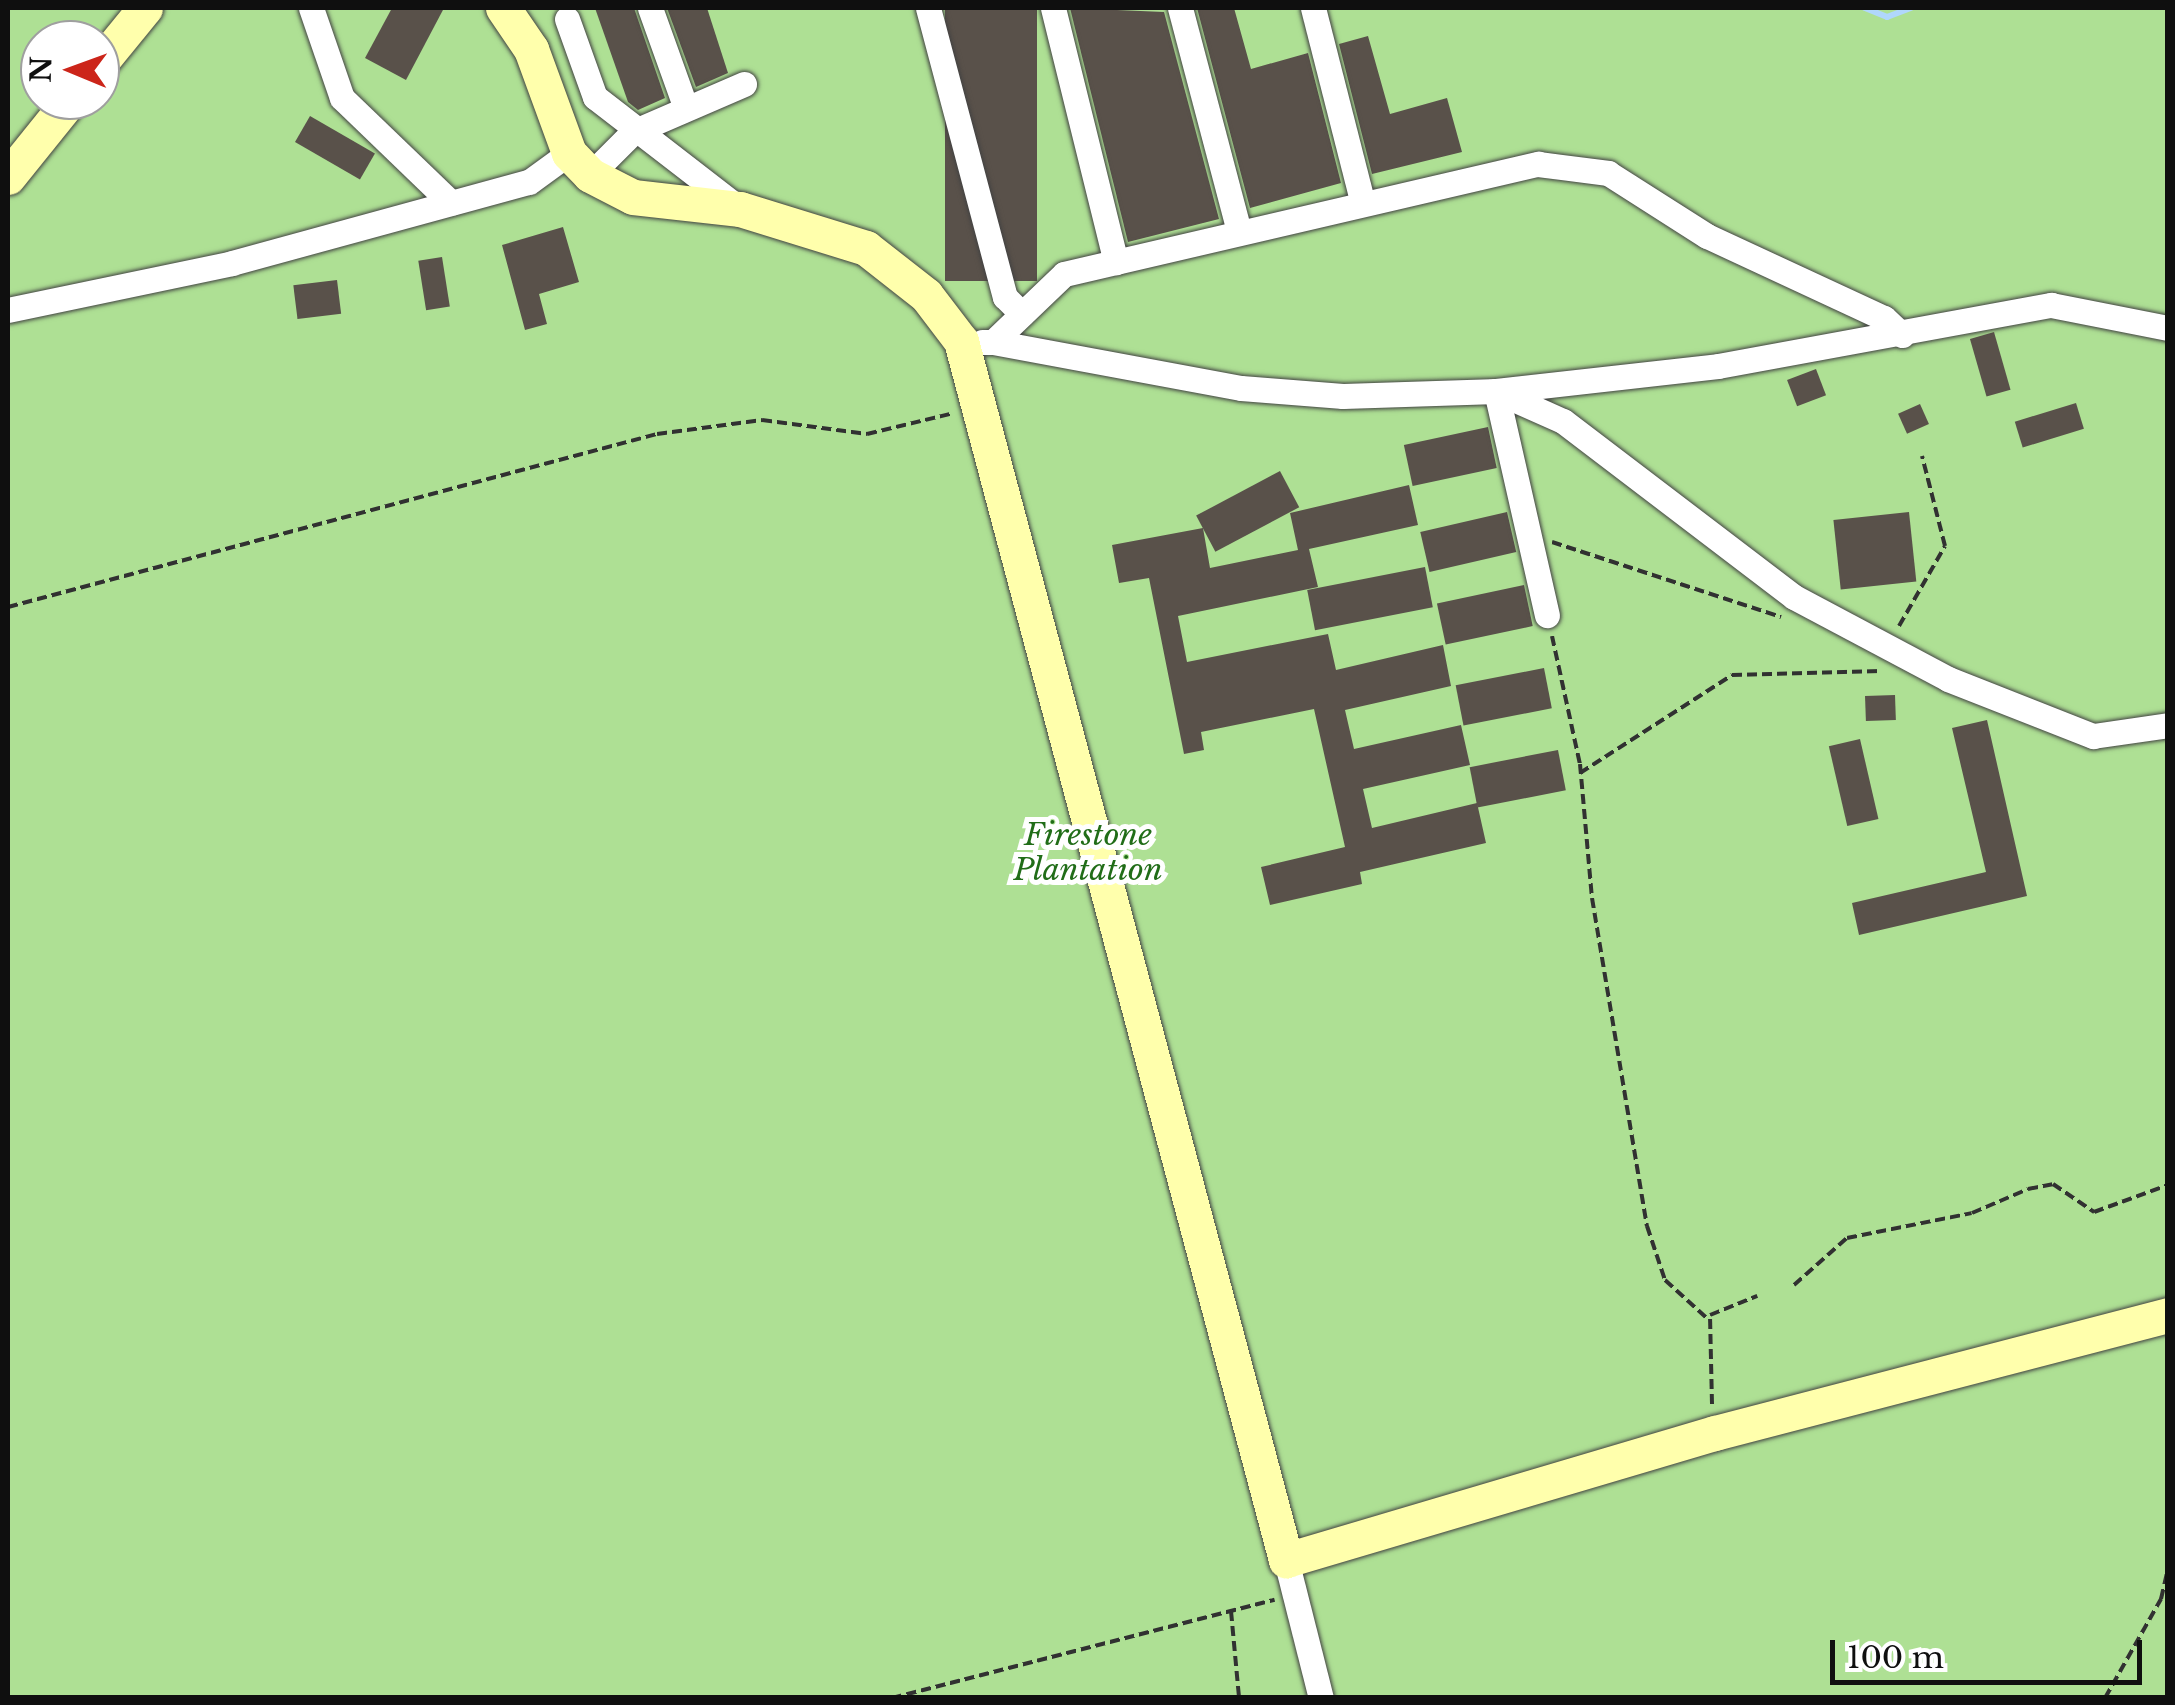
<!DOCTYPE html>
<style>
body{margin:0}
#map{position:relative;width:2175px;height:1705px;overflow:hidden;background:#fffef1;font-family:"Libre Baskerville",serif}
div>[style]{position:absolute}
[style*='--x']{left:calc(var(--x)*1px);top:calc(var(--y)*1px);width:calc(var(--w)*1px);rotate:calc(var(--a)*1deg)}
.forest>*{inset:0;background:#aee094}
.stream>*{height:6px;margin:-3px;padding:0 3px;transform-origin:3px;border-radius:3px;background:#b0d7fc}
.building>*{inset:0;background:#59514a;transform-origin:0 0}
.path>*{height:4px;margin-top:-2px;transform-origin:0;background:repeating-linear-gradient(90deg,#313131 0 10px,transparent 0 15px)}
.roads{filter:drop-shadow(0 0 2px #424242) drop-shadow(0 0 2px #424242)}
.street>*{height:25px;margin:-12.5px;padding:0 12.5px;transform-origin:12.5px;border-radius:12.5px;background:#fff}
.secondary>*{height:35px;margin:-17.5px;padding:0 17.5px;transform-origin:17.5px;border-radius:17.5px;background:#ffffac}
span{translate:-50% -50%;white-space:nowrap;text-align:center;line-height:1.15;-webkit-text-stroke:10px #fff;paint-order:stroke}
.park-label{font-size:30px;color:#216d18;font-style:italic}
.frame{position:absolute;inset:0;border:10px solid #0f0f0f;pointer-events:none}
.north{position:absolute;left:20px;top:20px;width:100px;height:100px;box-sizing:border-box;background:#fff;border:2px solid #9f9f9f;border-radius:50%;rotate:271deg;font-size:28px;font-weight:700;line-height:40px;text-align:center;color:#0f0f0f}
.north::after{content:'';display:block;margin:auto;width:35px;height:45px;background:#cc251a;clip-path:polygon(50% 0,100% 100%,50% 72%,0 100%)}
.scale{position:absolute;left:1830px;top:1640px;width:312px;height:45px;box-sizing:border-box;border:5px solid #0f0f0f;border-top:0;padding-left:12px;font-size:30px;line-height:35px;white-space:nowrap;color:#0f0f0f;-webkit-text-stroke:8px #fff;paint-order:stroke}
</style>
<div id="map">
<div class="forest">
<div style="clip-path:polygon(evenodd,8px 8px,2167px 8px,2167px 1697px,8px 1697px,8px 8px,40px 40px,100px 40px,100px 100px,40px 100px,40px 40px)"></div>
</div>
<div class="stream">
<div style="--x:1865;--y:8;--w:24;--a:22"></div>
<div style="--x:1887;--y:17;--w:26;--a:-21"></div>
</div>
<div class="building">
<div style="clip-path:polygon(392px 8px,444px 8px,406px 80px,365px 58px)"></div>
<div style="clip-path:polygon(595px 8px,634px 8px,665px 98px,638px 110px,628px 102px)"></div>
<div style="clip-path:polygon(667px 8px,707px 8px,728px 73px,696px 87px)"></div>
<div style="left:945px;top:8px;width:92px;height:273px"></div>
<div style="clip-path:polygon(1070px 8px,1164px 12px,1219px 219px,1128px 242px)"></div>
<div style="clip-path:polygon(1197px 8px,1234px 8px,1251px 69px,1308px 53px,1341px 183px,1250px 208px)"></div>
<div style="clip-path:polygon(1368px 36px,1390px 114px,1447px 98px,1462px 152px,1372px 174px,1339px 44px)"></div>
<div style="left:310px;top:116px;width:75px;height:30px;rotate:30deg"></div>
<div style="clip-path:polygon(563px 227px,579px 282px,539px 294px,547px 324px,525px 330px,502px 245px)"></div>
<div style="left:442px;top:257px;width:50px;height:24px;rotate:81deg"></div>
<div style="left:337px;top:280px;width:34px;height:44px;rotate:83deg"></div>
<div style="left:1994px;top:332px;width:60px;height:25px;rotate:74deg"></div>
<div style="left:1816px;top:369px;width:28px;height:31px;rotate:69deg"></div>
<div style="left:2076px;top:403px;width:27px;height:64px;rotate:73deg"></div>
<div style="left:1920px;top:404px;width:22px;height:24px;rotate:66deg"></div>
<div style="left:1488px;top:427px;width:42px;height:86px;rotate:78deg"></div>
<div style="left:1280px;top:471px;width:41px;height:95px;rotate:62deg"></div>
<div style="clip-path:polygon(1409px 485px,1418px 525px,1309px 549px,1318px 587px,1178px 616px,1187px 662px,1328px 634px,1336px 670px,1443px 645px,1451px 686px,1345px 710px,1354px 749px,1461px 725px,1470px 765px,1363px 789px,1372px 828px,1477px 803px,1486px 843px,1360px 872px,1362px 884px,1270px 905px,1261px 867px,1345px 847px,1314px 709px,1201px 732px,1204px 750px,1184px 754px,1149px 578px,1119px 583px,1112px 545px,1203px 528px,1210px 568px,1298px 550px,1290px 513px)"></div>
<div style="left:1507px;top:512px;width:41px;height:89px;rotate:77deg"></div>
<div style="left:1909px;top:512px;width:70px;height:76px;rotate:84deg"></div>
<div style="left:1425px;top:567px;width:41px;height:120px;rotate:79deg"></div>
<div style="left:1524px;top:585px;width:42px;height:89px;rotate:78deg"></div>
<div style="left:1544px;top:668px;width:41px;height:90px;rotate:79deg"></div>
<div style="left:1895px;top:695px;width:25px;height:30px;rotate:88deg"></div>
<div style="clip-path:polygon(1987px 720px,2027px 896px,1859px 935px,1852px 903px,1986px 872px,1952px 728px)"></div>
<div style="left:1860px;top:739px;width:82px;height:32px;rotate:77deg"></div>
<div style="left:1558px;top:750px;width:41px;height:90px;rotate:79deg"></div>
</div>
<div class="path">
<div style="--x:1552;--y:542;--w:241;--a:18.1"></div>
<div style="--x:8;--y:607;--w:672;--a:-14.93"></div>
<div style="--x:657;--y:434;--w:106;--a:-7.6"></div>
<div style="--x:762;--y:420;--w:106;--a:7.6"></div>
<div style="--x:867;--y:434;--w:89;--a:-13.6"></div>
<div style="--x:1899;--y:626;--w:92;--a:-60.1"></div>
<div style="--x:1945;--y:546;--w:93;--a:-104.3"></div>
<div style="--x:1552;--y:636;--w:131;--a:77.7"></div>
<div style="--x:1580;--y:764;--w:135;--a:84.9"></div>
<div style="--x:1592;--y:898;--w:333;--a:80.5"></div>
<div style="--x:1647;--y:1226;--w:57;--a:71.6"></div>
<div style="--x:1665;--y:1280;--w:59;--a:42.3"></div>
<div style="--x:1580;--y:773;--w:181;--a:-32.8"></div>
<div style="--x:1732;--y:675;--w:149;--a:-1.5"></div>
<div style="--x:1794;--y:1285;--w:71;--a:-41.6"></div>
<div style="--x:1847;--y:1238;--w:127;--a:-11.3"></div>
<div style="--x:1972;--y:1213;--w:61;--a:-23.2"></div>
<div style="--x:2028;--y:1189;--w:25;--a:-11"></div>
<div style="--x:2053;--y:1184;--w:50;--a:34.3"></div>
<div style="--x:2094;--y:1212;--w:79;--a:-20"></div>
<div style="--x:1712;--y:1404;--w:89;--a:-91.3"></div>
<div style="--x:1710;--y:1315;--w:51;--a:-22"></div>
<div style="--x:1231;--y:1611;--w:87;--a:84.7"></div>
<div style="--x:892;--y:1698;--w:395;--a:-14.4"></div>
<div style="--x:2105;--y:1698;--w:114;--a:-60.5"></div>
<div style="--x:2161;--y:1599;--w:31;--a:-77"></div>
</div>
<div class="roads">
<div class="street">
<div style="--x:311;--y:8;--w:95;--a:71"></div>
<div style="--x:342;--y:98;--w:151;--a:43.9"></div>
<div style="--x:650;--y:8;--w:101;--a:70.3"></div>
<div style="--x:928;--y:8;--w:299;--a:75.1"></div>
<div style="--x:1005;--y:297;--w:24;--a:45"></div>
<div style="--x:1053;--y:8;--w:262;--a:76.1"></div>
<div style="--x:1180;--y:8;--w:231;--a:75.2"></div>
<div style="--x:1313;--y:8;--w:198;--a:75.7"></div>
<div style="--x:567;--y:19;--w:83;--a:70.3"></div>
<div style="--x:595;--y:97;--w:183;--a:37.7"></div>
<div style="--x:590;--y:175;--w:61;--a:-45"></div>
<div style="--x:633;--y:132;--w:121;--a:-23.4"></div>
<div style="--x:8;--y:310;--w:229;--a:-11.8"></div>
<div style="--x:232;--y:263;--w:308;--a:-15.3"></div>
<div style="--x:529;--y:182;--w:49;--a:-35.9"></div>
<div style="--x:982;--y:342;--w:11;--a:0"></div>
<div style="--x:993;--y:342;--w:98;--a:-43.8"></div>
<div style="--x:1064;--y:274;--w:487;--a:-13.1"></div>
<div style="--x:1538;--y:164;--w:71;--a:7.3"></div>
<div style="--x:1608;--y:173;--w:117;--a:32.5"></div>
<div style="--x:1707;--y:236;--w:195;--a:24.9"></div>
<div style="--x:1884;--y:318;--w:25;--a:43"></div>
<div style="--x:993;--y:342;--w:252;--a:10.5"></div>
<div style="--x:1241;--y:388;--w:102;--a:4.5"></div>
<div style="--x:1343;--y:396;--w:153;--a:-1.9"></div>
<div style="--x:1496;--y:391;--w:223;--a:-6.4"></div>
<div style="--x:1718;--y:366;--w:339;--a:-10.4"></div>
<div style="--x:2051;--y:305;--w:119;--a:11.1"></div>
<div style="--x:1496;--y:391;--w:230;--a:77.2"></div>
<div style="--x:1500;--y:393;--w:69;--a:24"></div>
<div style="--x:1563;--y:421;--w:290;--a:37.3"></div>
<div style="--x:1794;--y:597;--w:174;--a:28"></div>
<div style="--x:1948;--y:679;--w:156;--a:21.5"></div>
<div style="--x:2093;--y:736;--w:76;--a:-8.3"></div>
<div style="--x:1286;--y:1560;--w:142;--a:75.8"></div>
</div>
<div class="secondary">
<div style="--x:503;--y:8;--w:50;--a:55.7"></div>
<div style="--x:531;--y:49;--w:111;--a:69.9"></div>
<div style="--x:569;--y:153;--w:30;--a:46"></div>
<div style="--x:590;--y:175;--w:48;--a:27.1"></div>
<div style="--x:633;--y:197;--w:108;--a:6.4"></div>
<div style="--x:740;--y:209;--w:132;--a:17.2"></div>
<div style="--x:866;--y:248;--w:76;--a:38.1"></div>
<div style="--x:926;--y:295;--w:58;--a:52.7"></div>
<div style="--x:961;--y:341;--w:1262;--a:75.07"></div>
<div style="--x:1286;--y:1560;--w:447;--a:-16.5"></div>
<div style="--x:1715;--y:1433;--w:468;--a:-14.6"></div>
<div style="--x:100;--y:63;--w:71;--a:-50.7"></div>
<div style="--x:8;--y:177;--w:99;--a:-51.2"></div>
</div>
</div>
<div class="park-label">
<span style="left:1088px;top:852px">Firestone<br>Plantation</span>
</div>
<div class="frame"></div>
<div class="north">N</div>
<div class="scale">100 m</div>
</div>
